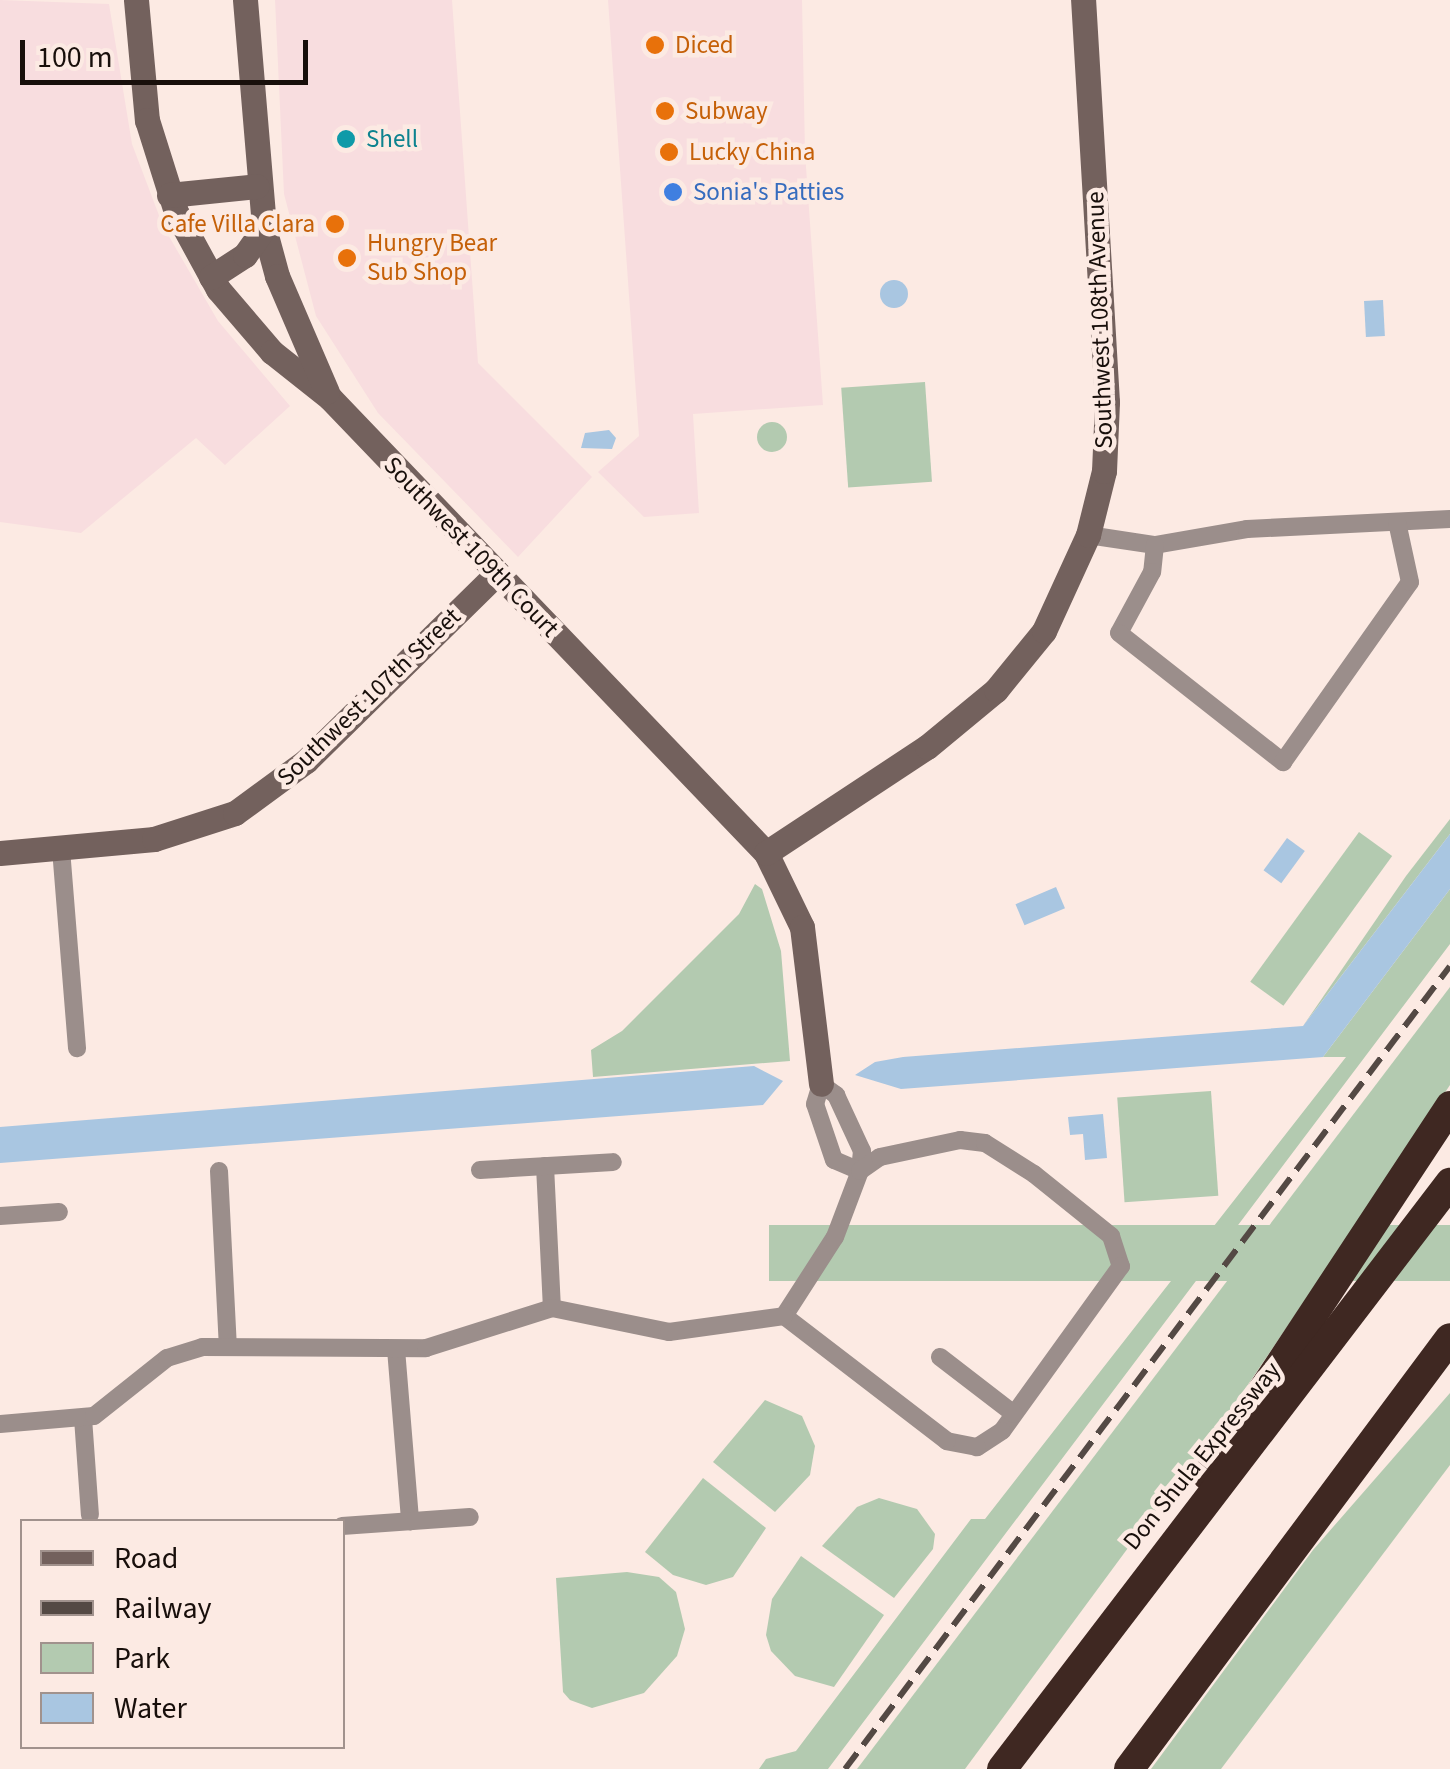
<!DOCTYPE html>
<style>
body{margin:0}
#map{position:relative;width:1450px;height:1769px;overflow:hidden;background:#fceae3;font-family:"Source Sans 3",sans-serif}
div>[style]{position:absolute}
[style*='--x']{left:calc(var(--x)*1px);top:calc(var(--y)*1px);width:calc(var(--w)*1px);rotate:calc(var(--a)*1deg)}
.commercial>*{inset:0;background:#f8dddf}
.green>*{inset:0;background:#b3cab0;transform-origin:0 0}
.round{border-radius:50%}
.water>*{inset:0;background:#a9c6e1;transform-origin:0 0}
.street>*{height:18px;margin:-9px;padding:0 9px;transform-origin:9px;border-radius:9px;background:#9b8e8b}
.secondary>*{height:25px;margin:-12.5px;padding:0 12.5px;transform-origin:12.5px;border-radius:12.5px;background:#73615d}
.highway>*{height:30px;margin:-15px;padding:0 15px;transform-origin:15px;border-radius:15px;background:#3f2822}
.rail>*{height:6px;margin-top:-3px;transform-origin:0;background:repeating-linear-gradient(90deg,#544944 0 20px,transparent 0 30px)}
.dots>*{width:28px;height:28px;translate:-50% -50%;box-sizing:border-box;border:5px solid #fceae3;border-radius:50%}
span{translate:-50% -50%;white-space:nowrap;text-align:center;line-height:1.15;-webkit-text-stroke:9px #fceae3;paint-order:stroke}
.food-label{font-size:25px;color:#c56008}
.left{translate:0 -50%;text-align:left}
.right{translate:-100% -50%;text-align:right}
.culture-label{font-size:25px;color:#0d838f}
.shop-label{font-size:25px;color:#366cbe}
.street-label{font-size:25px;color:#180f0b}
.legend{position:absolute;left:20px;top:1519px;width:325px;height:230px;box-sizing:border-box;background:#fceae3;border:2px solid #a1928d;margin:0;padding:12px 18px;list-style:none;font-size:30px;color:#180f0b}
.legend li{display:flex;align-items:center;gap:20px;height:50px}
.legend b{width:50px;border:2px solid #a1928d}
.scale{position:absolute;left:20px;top:40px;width:288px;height:45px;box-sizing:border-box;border:5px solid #180f0b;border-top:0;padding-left:12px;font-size:30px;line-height:35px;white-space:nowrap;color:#180f0b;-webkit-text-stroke:8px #fceae3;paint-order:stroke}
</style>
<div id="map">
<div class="commercial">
<div style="clip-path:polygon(0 0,109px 4px,132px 144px,163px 226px,218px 321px,290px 406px,225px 465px,196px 438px,81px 533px,0 522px)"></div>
<div style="clip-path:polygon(275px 0,452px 0,478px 363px,592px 477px,518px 557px,378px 413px,316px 316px,284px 194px)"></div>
<div style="clip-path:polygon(608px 0,802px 0,805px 153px,823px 405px,693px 414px,699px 513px,644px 517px,598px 472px,639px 436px)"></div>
</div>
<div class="green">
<div style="left:925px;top:382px;width:100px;height:84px;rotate:86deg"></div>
<div class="round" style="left:757px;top:422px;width:30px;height:30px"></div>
<div style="clip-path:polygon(1450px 819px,1450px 834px,1303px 1026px,1406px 876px)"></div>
<div style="left:1359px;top:832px;width:41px;height:185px;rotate:36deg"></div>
<div style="clip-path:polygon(755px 884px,762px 889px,781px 951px,790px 1061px,593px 1077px,591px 1050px,622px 1031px,739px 914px)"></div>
<div style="clip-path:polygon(1450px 889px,1450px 944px,828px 1769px,759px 1769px,766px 1759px,796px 1751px,971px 1519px,985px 1519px,1346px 1057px,1323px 1057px)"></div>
<div style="clip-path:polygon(1450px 987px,1450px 1085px,1243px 1392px,965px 1769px,857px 1769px)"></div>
<div style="left:1211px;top:1091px;width:105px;height:94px;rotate:86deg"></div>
<div style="left:1450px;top:1225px;width:56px;height:681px;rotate:90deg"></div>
<div style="clip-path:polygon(1450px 1393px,1450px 1465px,1221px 1769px,1151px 1769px,1313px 1550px)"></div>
<div style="clip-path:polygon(765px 1400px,802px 1416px,815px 1446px,810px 1475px,775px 1512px,713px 1462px)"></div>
<div style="clip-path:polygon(703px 1478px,766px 1528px,733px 1577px,706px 1585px,673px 1575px,645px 1552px)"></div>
<div style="clip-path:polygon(879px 1498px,917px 1509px,935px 1534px,933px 1549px,894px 1598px,822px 1546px,857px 1507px)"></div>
<div style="clip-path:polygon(801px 1556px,884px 1615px,834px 1687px,795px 1676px,771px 1651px,766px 1635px,772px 1599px)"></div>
<div style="clip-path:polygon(627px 1572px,659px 1577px,676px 1592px,685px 1629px,677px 1656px,644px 1693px,592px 1708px,570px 1700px,563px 1692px,556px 1578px)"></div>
</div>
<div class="water">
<div class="round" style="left:880px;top:280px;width:28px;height:28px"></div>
<div style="left:1383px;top:300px;width:36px;height:19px;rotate:87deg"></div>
<div style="clip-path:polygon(609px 430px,616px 438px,612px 449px,581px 448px,585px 433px)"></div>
<div style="clip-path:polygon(1450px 834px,1450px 889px,1323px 1057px,901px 1089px,855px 1075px,875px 1062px,903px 1057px,1303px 1026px)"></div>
<div style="left:1287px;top:838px;width:22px;height:40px;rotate:36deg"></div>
<div style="left:1056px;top:887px;width:23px;height:44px;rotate:67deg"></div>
<div style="clip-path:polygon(754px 1066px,783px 1081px,763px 1105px,0 1163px,0 1127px)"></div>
<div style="clip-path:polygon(1103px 1114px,1107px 1158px,1085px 1160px,1083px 1134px,1070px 1135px,1068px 1117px)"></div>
</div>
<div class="street">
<div style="--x:1088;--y:535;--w:68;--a:8.5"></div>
<div style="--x:1155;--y:545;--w:93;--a:-9.9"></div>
<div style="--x:1247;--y:529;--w:203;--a:-2.8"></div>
<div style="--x:1155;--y:545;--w:27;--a:96"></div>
<div style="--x:1152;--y:572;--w:69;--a:118.4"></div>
<div style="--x:1119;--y:633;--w:209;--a:38.2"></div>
<div style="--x:1283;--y:762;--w:220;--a:-54.8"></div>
<div style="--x:1410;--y:582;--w:61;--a:-102.2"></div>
<div style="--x:61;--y:849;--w:200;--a:85.4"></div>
<div style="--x:821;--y:1084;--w:19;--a:36"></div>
<div style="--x:836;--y:1095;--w:62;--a:65.1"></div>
<div style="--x:862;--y:1151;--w:20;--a:96"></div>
<div style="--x:860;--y:1171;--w:28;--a:-157"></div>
<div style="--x:834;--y:1160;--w:59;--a:-108.7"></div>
<div style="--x:815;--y:1104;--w:21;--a:-73"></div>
<div style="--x:960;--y:1140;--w:25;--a:7"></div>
<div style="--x:985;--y:1143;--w:58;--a:32.3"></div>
<div style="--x:1034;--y:1174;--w:99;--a:38.8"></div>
<div style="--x:1111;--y:1236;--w:32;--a:72"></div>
<div style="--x:1121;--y:1266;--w:203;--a:125.8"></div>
<div style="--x:1002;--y:1431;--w:30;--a:147"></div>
<div style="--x:977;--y:1447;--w:31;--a:-169"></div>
<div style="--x:947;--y:1441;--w:205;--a:-142.5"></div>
<div style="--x:784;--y:1316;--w:94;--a:-57.2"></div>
<div style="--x:835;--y:1237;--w:71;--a:-69.3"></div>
<div style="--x:860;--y:1171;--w:24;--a:-35"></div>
<div style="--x:880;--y:1157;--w:82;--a:-12"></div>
<div style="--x:545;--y:1166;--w:142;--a:87.2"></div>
<div style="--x:480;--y:1170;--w:133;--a:-3.4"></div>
<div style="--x:219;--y:1171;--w:175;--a:87.1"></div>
<div style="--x:0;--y:1216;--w:59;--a:-3.9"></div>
<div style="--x:396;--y:1349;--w:173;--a:85.3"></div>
<div style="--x:940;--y:1357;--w:93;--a:37.6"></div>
<div style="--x:83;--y:1418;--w:97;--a:85.9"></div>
<div style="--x:0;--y:1424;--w:94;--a:-4.9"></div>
<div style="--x:94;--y:1416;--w:93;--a:-38.5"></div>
<div style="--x:167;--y:1358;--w:37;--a:-17"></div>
<div style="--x:202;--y:1347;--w:224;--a:0.3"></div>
<div style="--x:426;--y:1348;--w:132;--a:-17.6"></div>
<div style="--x:552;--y:1308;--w:119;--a:11.6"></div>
<div style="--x:669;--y:1332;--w:116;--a:-7.9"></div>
<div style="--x:342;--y:1526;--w:128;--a:-4"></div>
</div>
<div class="secondary">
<div style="--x:136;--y:0;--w:121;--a:84.8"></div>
<div style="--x:147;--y:120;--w:96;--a:72.5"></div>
<div style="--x:176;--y:212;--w:88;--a:61.4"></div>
<div style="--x:218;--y:289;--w:83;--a:49.4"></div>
<div style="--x:272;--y:352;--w:74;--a:38.4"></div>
<div style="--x:330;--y:398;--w:630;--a:46.22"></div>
<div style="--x:766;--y:853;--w:82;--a:64.1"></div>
<div style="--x:802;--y:927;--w:158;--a:83.1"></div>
<div style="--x:245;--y:0;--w:229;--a:85.2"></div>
<div style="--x:264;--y:228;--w:50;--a:74.8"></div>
<div style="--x:277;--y:276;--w:126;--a:66.7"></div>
<div style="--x:169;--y:195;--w:88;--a:-5.8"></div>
<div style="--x:211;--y:277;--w:40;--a:-32.9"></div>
<div style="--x:245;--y:255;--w:33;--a:-55"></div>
<div style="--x:0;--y:853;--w:155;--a:-5.2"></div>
<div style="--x:154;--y:839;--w:85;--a:-17.8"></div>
<div style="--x:235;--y:813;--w:88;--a:-36.2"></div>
<div style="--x:306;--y:761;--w:268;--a:-44.5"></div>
<div style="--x:766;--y:853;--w:193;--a:-33.4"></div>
<div style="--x:927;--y:747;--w:89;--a:-39.6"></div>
<div style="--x:996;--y:690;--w:76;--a:-50.9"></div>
<div style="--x:1044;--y:631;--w:106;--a:-65.4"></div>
<div style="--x:1088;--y:535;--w:66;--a:-76"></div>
<div style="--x:1104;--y:471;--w:69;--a:-87.5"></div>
<div style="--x:1107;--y:402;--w:403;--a:-93.4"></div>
</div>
<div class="highway">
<div style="--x:1207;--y:1475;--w:442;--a:-56.6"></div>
<div style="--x:1002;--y:1769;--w:738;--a:-52.6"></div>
<div style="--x:1129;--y:1769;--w:537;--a:-53.32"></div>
</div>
<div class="rail">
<div style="--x:845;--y:1769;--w:1005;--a:-53"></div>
</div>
<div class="dots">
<div style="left:655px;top:45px;background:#e8710a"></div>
<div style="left:665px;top:111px;background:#e8710a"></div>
<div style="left:346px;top:139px;background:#0f9aa8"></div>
<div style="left:669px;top:152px;background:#e8710a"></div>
<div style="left:673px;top:192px;background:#3f7fe0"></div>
<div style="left:335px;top:224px;background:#e8710a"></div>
<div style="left:347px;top:258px;background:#e8710a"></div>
</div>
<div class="food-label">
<span class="left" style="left:675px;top:45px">Diced</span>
<span class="left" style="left:685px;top:111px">Subway</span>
<span class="left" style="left:689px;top:152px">Lucky China</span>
<span class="right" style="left:315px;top:224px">Cafe Villa Clara</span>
<span class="left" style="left:367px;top:258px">Hungry Bear<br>Sub Shop</span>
</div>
<div class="culture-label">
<span class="left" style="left:366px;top:139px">Shell</span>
</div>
<div class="shop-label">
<span class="left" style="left:693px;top:192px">Sonia's Patties</span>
</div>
<div class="street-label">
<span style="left:1100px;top:320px;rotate:-92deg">Southwest 108th Avenue</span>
<span style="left:471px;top:547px;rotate:46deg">Southwest 109th Court</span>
<span style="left:369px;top:697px;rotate:-44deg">Southwest 107th Street</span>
<span style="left:1202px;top:1456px;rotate:-51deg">Don Shula Expressway</span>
</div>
<ul class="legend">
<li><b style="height:12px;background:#73615d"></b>Road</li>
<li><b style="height:12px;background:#544944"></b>Railway</li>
<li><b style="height:28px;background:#b3cab0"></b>Park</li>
<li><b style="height:28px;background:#a9c6e1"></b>Water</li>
</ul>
<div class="scale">100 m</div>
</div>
